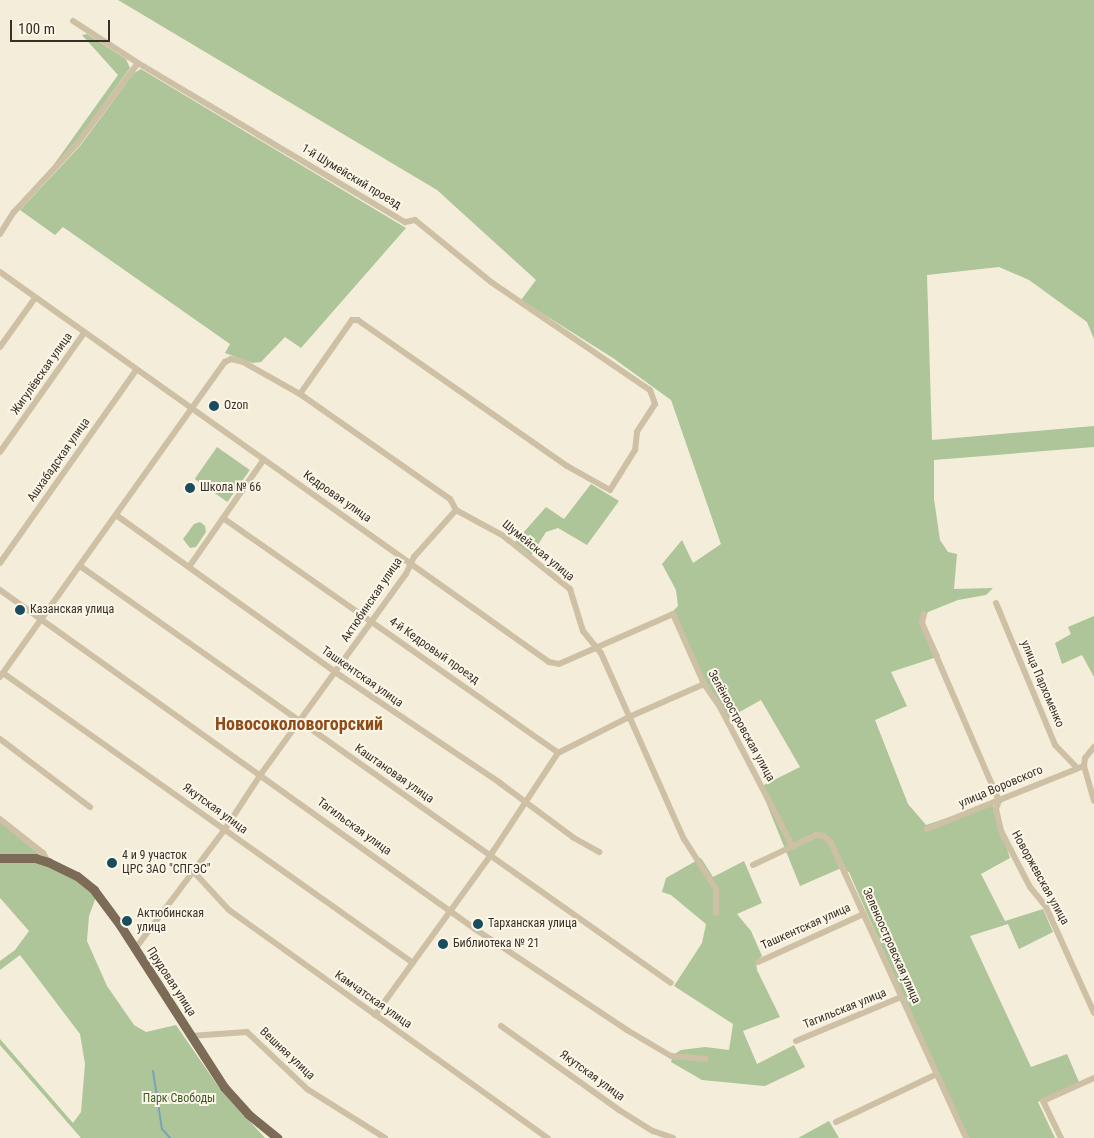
<!DOCTYPE html>
<meta charset="utf-8">
<style>
body{margin:0}
#map{position:relative;width:1094px;height:1138px;overflow:hidden;background:#f4edda;font-family:"Roboto Condensed",sans-serif}
div>[style]{position:absolute}
[style*='--x']{left:calc(var(--x)*1px);top:calc(var(--y)*1px);width:calc(var(--w)*1px);rotate:calc(var(--a)*1deg)}
.green>*{inset:0;background:#adc599;transform-origin:0 0}
.stream>*{height:2px;margin:-1px;padding:0 1px;transform-origin:1px;border-radius:1px;background:#76a5b4}
.minor>*{height:6px;margin:-3px;padding:0 3px;transform-origin:3px;border-radius:3px;background:#cec0a5}
.major>*{height:9px;margin:-4.5px;padding:0 4.5px;transform-origin:4.5px;border-radius:4.5px;background:#7c6b56}
.dots>*{width:14px;height:14px;translate:-50% -50%;box-sizing:border-box;border:2px solid #fbf6e7;border-radius:50%}
span{translate:-50% -50%;white-space:nowrap;text-align:center;line-height:1.15;-webkit-text-stroke:4px #fbf6e7;paint-order:stroke}
.street-label{font-size:12px;color:#383027}
.poi-label{font-size:12px;color:#383027}
.left{translate:0 -50%;text-align:left}
.park-label{font-size:12px;color:#3d5928}
.district-label{font-size:18px;color:#904c18;font-weight:700}
.scale{position:absolute;left:10px;top:20px;width:100px;height:22px;box-sizing:border-box;border:2px solid #383027;border-top:0;padding-left:6px;font-size:15px;line-height:18px;white-space:nowrap;color:#383027;-webkit-text-stroke:4px #fbf6e7;paint-order:stroke}
</style>
<div id="map">
<div class="green">
<div style="clip-path:polygon(118px 0,1094px 0,1094px 339px,1087px 322px,1029px 280px,999px 267px,927px 275px,932px 440px,1094px 426px,1094px 447px,934px 460px,934px 499px,940px 540px,948px 552px,957px 554px,954px 589px,993px 588px,986px 595px,958px 600px,928px 612px,924px 622px,940px 656px,891px 672px,907px 706px,875px 720px,908px 804px,926px 825px,992px 803px,1010px 858px,981px 874px,1005px 921px,1043px 909px,1053px 932px,1019px 949px,1008px 924px,970px 936px,1031px 1067px,1067px 1054px,1079px 1082px,1038px 1102px,1055px 1138px,969px 1138px,937px 1074px,849px 872px,839px 869px,800px 886px,760px 787px,800px 767px,761px 700px,727px 719px,706px 683px,673px 611px,678px 606px,676px 590px,662px 564px,682px 540px,693px 563px,721px 544px,671px 400px,613px 358px,521px 300px,536px 280px,437px 190px)"></div>
<div style="clip-path:polygon(87px 34px,126px 59px,130px 68px,75px 143px,45px 177px,118px 75px,82px 35px)"></div>
<div style="clip-path:polygon(141px 69px,406px 228px,301px 348px,285px 337px,261px 362px,252px 363px,225px 353px,230px 344px,63px 227px,55px 235px,20px 210px,80px 146px,134px 73px)"></div>
<div style="left:217px;top:447px;width:40px;height:39px;rotate:35deg"></div>
<div style="clip-path:polygon(591px 484px,619px 501px,587px 545px,558px 528px,546px 532px,531px 556px,515px 542px,546px 507px,564px 519px)"></div>
<div style="clip-path:polygon(200px 522px,205px 526px,206px 532px,196px 547px,190px 548px,183px 539px,194px 524px)"></div>
<div style="clip-path:polygon(1094px 616px,1094px 677px,1082px 655px,1062px 664px,1055px 643px,1071px 634px,1068px 627px)"></div>
<div style="clip-path:polygon(0 822px,43px 857px,0 855px)"></div>
<div style="clip-path:polygon(701px 858px,713px 877px,744px 861px,762px 903px,737px 914px,751px 931px,762px 956px,756px 961px,757px 970px,780px 1017px,743px 1031px,757px 1064px,794px 1045px,805px 1067px,765px 1086px,702px 1080px,671px 1062px,673px 1055px,681px 1050px,705px 1047px,729px 1050px,733px 1024px,674px 986px,702px 943px,706px 924px,671px 895px,662px 892px,666px 878px)"></div>
<div style="clip-path:polygon(0 861px,36px 862px,66px 873px,96px 897px,89px 916px,87px 941px,107px 986px,134px 1025px,146px 1032px,176px 1025px,220px 1089px,265px 1138px,81px 1138px,0 1045px,0 1039px,73px 1123px,81px 1112px,85px 1064px,80px 1034px,20px 955px,0 970px,0 961px,15px 950px,29px 931px,0 898px)"></div>
<div style="clip-path:polygon(829px 1121px,839px 1138px,798px 1138px)"></div>
</div>
<div class="stream">
<div style="--x:153;--y:1071;--w:59;--a:81.2"></div>
<div style="--x:162;--y:1129;--w:12;--a:48"></div>
</div>
<div class="minor">
<div style="--x:73;--y:21;--w:77;--a:32.9"></div>
<div style="--x:138;--y:63;--w:311;--a:30.8"></div>
<div style="--x:405;--y:222;--w:10;--a:-11"></div>
<div style="--x:415;--y:220;--w:98;--a:39.2"></div>
<div style="--x:491;--y:282;--w:192;--a:34.2"></div>
<div style="--x:650;--y:390;--w:15;--a:70"></div>
<div style="--x:655;--y:404;--w:33;--a:123"></div>
<div style="--x:637;--y:432;--w:18;--a:96"></div>
<div style="--x:635;--y:450;--w:47;--a:122"></div>
<div style="--x:610;--y:490;--w:49;--a:-150.8"></div>
<div style="--x:567;--y:466;--w:255;--a:-145.1"></div>
<div style="--x:358;--y:320;--w:6;--a:180"></div>
<div style="--x:352;--y:320;--w:90;--a:125.1"></div>
<div style="--x:0;--y:234;--w:26;--a:-58"></div>
<div style="--x:14;--y:212;--w:93;--a:-47.2"></div>
<div style="--x:77;--y:144;--w:101;--a:-53"></div>
<div style="--x:0;--y:272;--w:673;--a:35.39"></div>
<div style="--x:549;--y:662;--w:10;--a:11"></div>
<div style="--x:559;--y:664;--w:124;--a:-23.7"></div>
<div style="--x:673;--y:614;--w:77;--a:66.1"></div>
<div style="--x:704;--y:684;--w:28;--a:55"></div>
<div style="--x:720;--y:707;--w:158;--a:62.5"></div>
<div style="--x:0;--y:347;--w:60;--a:-54.5"></div>
<div style="--x:0;--y:452;--w:146;--a:-54.8"></div>
<div style="--x:116;--y:515;--w:277;--a:35.6"></div>
<div style="--x:341;--y:676;--w:192;--a:33.9"></div>
<div style="--x:500;--y:783;--w:92;--a:36.6"></div>
<div style="--x:574;--y:838;--w:29;--a:29"></div>
<div style="--x:223;--y:518;--w:409;--a:35"></div>
<div style="--x:0;--y:563;--w:236;--a:-54.8"></div>
<div style="--x:80;--y:566;--w:723;--a:35.21"></div>
<div style="--x:189;--y:567;--w:131;--a:-55.2"></div>
<div style="--x:0;--y:590;--w:584;--a:35.51"></div>
<div style="--x:475;--y:929;--w:182;--a:33.6"></div>
<div style="--x:627;--y:1030;--w:51;--a:30.6"></div>
<div style="--x:671;--y:1056;--w:35;--a:5"></div>
<div style="--x:996;--y:603;--w:154;--a:67.4"></div>
<div style="--x:1055;--y:745;--w:30;--a:46"></div>
<div style="--x:924;--y:614;--w:9;--a:103"></div>
<div style="--x:922;--y:623;--w:194;--a:66.6"></div>
<div style="--x:999;--y:801;--w:9;--a:111"></div>
<div style="--x:996;--y:809;--w:23;--a:77"></div>
<div style="--x:1001;--y:831;--w:63;--a:62.6"></div>
<div style="--x:1030;--y:887;--w:26;--a:51"></div>
<div style="--x:1046;--y:907;--w:116;--a:65.6"></div>
<div style="--x:3;--y:673;--w:502;--a:35.27"></div>
<div style="--x:0;--y:677;--w:387;--a:-54.5"></div>
<div style="--x:225;--y:362;--w:7;--a:-27"></div>
<div style="--x:231;--y:359;--w:12;--a:14"></div>
<div style="--x:243;--y:362;--w:65;--a:29.3"></div>
<div style="--x:300;--y:394;--w:183;--a:35"></div>
<div style="--x:450;--y:499;--w:13;--a:61"></div>
<div style="--x:456;--y:510;--w:52;--a:28.5"></div>
<div style="--x:502;--y:535;--w:87;--a:38.5"></div>
<div style="--x:570;--y:589;--w:44;--a:72.8"></div>
<div style="--x:583;--y:631;--w:28;--a:51"></div>
<div style="--x:601;--y:653;--w:204;--a:66"></div>
<div style="--x:684;--y:839;--w:59;--a:57.4"></div>
<div style="--x:716;--y:889;--w:24;--a:90"></div>
<div style="--x:0;--y:739;--w:113;--a:37.1"></div>
<div style="--x:1094;--y:747;--w:14;--a:129"></div>
<div style="--x:1085;--y:758;--w:8;--a:97"></div>
<div style="--x:1084;--y:766;--w:36;--a:74"></div>
<div style="--x:0;--y:819;--w:55;--a:38.3"></div>
<div style="--x:43;--y:853;--w:10;--a:61"></div>
<div style="--x:927;--y:829;--w:169;--a:-21.9"></div>
<div style="--x:753;--y:865;--w:70;--a:-25.5"></div>
<div style="--x:816;--y:835;--w:8;--a:7"></div>
<div style="--x:824;--y:836;--w:10;--a:45"></div>
<div style="--x:831;--y:843;--w:324;--a:65.4"></div>
<div style="--x:193;--y:871;--w:53;--a:47.3"></div>
<div style="--x:229;--y:910;--w:392;--a:35.6"></div>
<div style="--x:135;--y:949;--w:150;--a:-53.1"></div>
<div style="--x:225;--y:829;--w:66;--a:-56.8"></div>
<div style="--x:261;--y:774;--w:247;--a:-54.1"></div>
<div style="--x:406;--y:574;--w:19;--a:-65"></div>
<div style="--x:414;--y:557;--w:63;--a:-48.2"></div>
<div style="--x:758;--y:962;--w:116;--a:-24.4"></div>
<div style="--x:375;--y:1015;--w:196;--a:-54.1"></div>
<div style="--x:490;--y:856;--w:123;--a:-56.6"></div>
<div style="--x:558;--y:753;--w:80;--a:-26.9"></div>
<div style="--x:629;--y:717;--w:82;--a:-23.7"></div>
<div style="--x:501;--y:1026;--w:145;--a:35.4"></div>
<div style="--x:619;--y:1110;--w:40;--a:32"></div>
<div style="--x:653;--y:1131;--w:21;--a:19"></div>
<div style="--x:190;--y:1036;--w:57;--a:-4"></div>
<div style="--x:247;--y:1032;--w:83;--a:43.5"></div>
<div style="--x:307;--y:1089;--w:92;--a:32.1"></div>
<div style="--x:796;--y:1041;--w:114;--a:-22.7"></div>
<div style="--x:836;--y:1122;--w:110;--a:-25.4"></div>
<div style="--x:1061;--y:1138;--w:41;--a:-115.9"></div>
<div style="--x:1043;--y:1101;--w:56;--a:-24.3"></div>
</div>
<div class="major">
<div style="--x:0;--y:858;--w:35;--a:0"></div>
<div style="--x:35;--y:858;--w:14;--a:17"></div>
<div style="--x:48;--y:862;--w:32;--a:26"></div>
<div style="--x:77;--y:876;--w:22;--a:39"></div>
<div style="--x:94;--y:890;--w:44;--a:53.4"></div>
<div style="--x:120;--y:925;--w:193;--a:57.3"></div>
<div style="--x:224;--y:1087;--w:36;--a:48"></div>
<div style="--x:248;--y:1114;--w:38;--a:39"></div>
</div>
<div class="dots">
<div style="left:214px;top:406px;background:#184c5e"></div>
<div style="left:190px;top:488px;background:#184c5e"></div>
<div style="left:20px;top:610px;background:#184c5e"></div>
<div style="left:112px;top:863px;background:#184c5e"></div>
<div style="left:127px;top:921px;background:#184c5e"></div>
<div style="left:478px;top:924px;background:#184c5e"></div>
<div style="left:443px;top:944px;background:#184c5e"></div>
</div>
<div class="street-label">
<span style="left:351px;top:177px;rotate:31deg">1-й Шумейский проезд</span>
<span style="left:42px;top:374px;rotate:-55deg">Жигулёвская улица</span>
<span style="left:59px;top:460px;rotate:-55deg">Ашхабадская улица</span>
<span style="left:337px;top:497px;rotate:35deg">Кедровая улица</span>
<span style="left:538px;top:551px;rotate:39deg">Шумейская улица</span>
<span style="left:372px;top:600px;rotate:-56deg">Актюбинская улица</span>
<span style="left:434px;top:651px;rotate:35deg">4-й Кедровый проезд</span>
<span style="left:362px;top:677px;rotate:35deg">Ташкентская улица</span>
<span style="left:1042px;top:684px;rotate:67deg">улица Пархоменко</span>
<span style="left:741px;top:726px;rotate:61deg">Зелёноостровская улица</span>
<span style="left:394px;top:774px;rotate:35deg">Каштановая улица</span>
<span style="left:1001px;top:787px;rotate:-23deg">улица Воровского</span>
<span style="left:215px;top:809px;rotate:36deg">Якутская улица</span>
<span style="left:354px;top:827px;rotate:36deg">Тагильская улица</span>
<span style="left:1040px;top:878px;rotate:61deg">Новоржевская улица</span>
<span style="left:806px;top:927px;rotate:-24deg">Ташкентская улица</span>
<span style="left:891px;top:946px;rotate:66deg">Зеленоостровская улица</span>
<span style="left:171px;top:982px;rotate:57deg">Прудовая улица</span>
<span style="left:373px;top:1000px;rotate:35deg">Камчатская улица</span>
<span style="left:845px;top:1009px;rotate:-22deg">Тагильская улица</span>
<span style="left:287px;top:1054px;rotate:43deg">Вешняя улица</span>
<span style="left:592px;top:1076px;rotate:36deg">Якутская улица</span>
</div>
<div class="poi-label">
<span class="left" style="left:224px;top:406px">Ozon</span>
<span class="left" style="left:200px;top:488px">Школа № 66</span>
<span class="left" style="left:30px;top:610px">Казанская улица</span>
<span class="left" style="left:122px;top:863px">4 и 9 участок<br>ЦРС ЗАО "СПГЭС"</span>
<span class="left" style="left:137px;top:921px">Актюбинская<br>улица</span>
<span class="left" style="left:488px;top:924px">Тарханская улица</span>
<span class="left" style="left:453px;top:944px">Библиотека № 21</span>
</div>
<div class="park-label">
<span style="left:179px;top:1099px">Парк Свободы</span>
</div>
<div class="district-label">
<span style="left:299px;top:724px">Новосоколовогорский</span>
</div>
<div class="scale">100 m</div>
</div>
